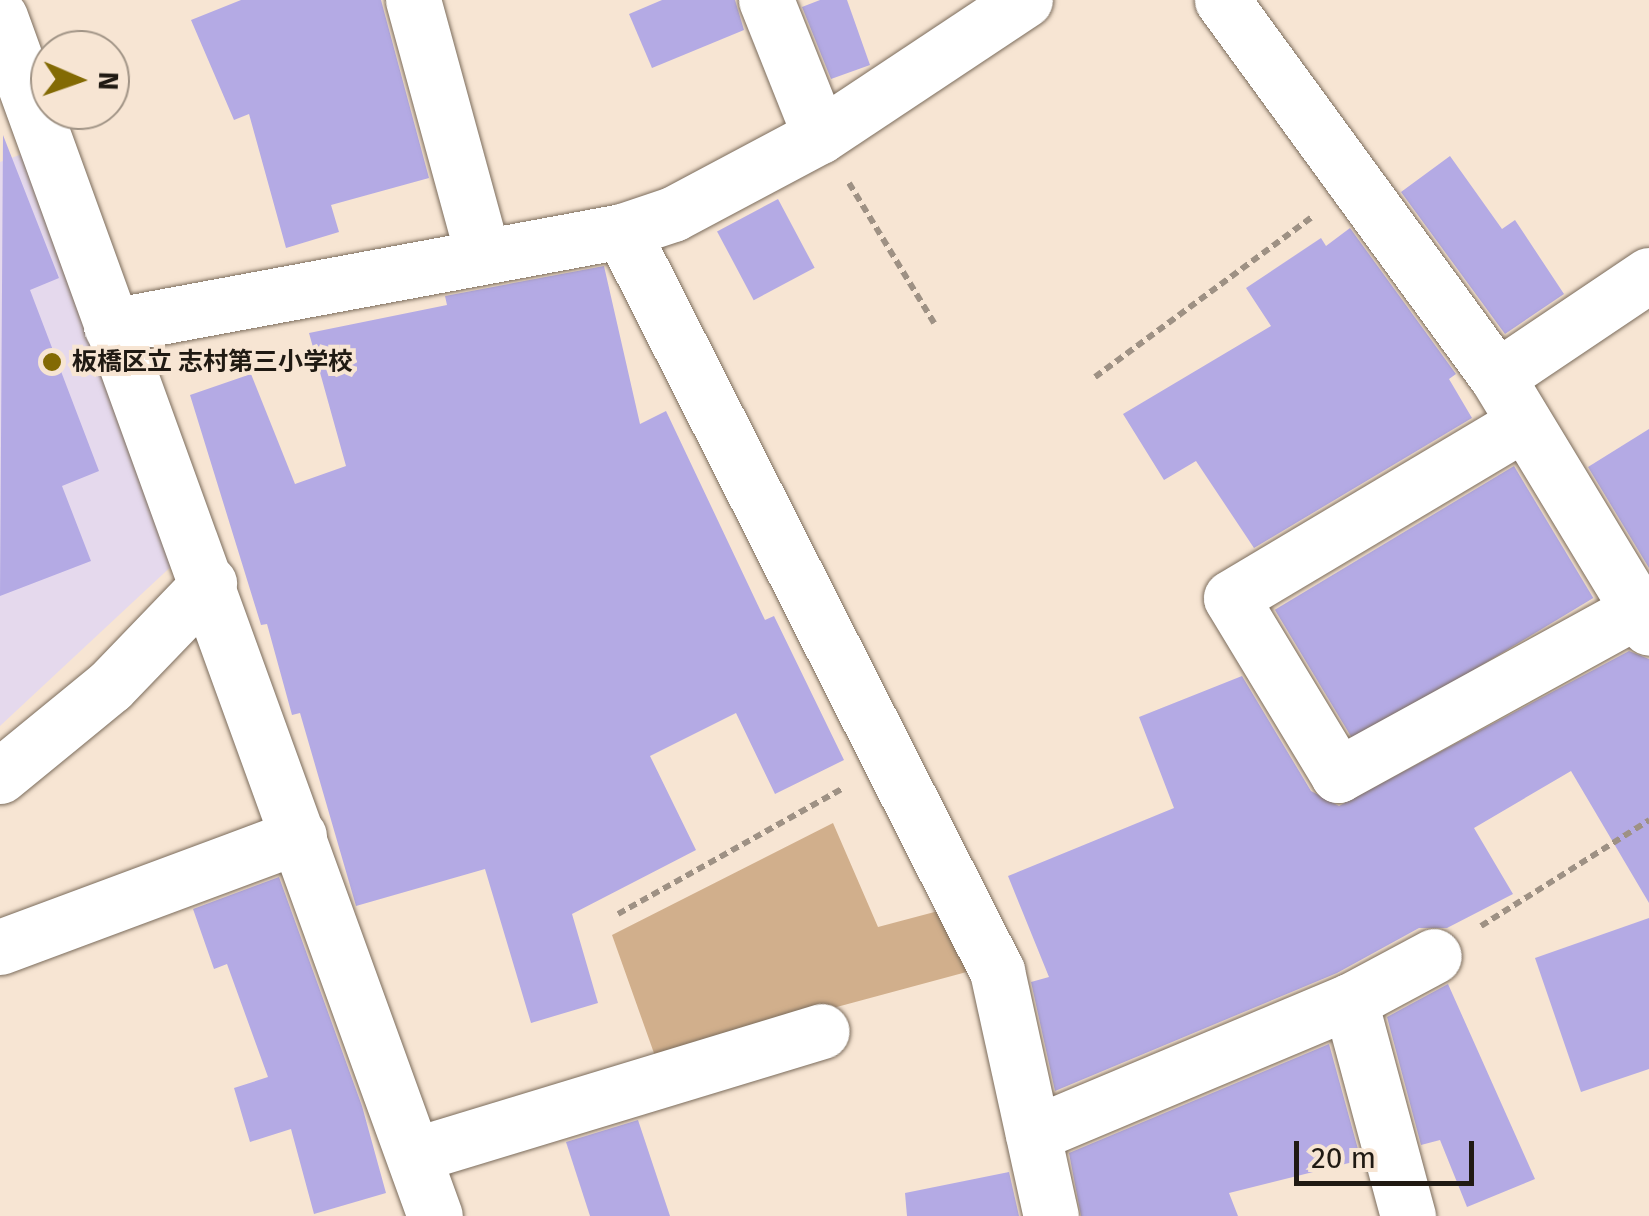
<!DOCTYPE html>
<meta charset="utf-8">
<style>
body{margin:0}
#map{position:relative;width:1649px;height:1216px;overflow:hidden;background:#f7e5d3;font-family:"Fira Sans","Noto Sans JP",sans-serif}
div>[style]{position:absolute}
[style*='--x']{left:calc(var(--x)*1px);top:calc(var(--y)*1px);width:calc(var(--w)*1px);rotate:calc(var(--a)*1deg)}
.education>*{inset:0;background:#e5d9ed}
.green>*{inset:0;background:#d1af8c}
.building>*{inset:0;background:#b4aae4;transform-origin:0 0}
.path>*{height:6px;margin-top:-3px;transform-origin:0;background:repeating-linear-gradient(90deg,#9e9184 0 8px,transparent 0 13px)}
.roads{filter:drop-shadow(0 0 2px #7b6c5c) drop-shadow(0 0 2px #7b6c5c)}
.minor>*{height:55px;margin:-27.5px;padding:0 27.5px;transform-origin:27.5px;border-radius:27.5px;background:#fff}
.dots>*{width:28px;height:28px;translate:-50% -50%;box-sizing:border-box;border:5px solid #f7e5d3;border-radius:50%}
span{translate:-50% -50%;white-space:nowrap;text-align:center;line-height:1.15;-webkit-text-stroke:8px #f7e5d3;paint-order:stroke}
.poi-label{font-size:25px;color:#201a13;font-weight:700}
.left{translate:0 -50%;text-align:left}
.north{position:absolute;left:30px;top:30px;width:100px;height:100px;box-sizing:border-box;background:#f7e5d3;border:2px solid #a19486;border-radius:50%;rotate:92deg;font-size:28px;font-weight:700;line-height:40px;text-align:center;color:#201a13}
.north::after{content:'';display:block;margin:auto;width:35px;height:45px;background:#836a04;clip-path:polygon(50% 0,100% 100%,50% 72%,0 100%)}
.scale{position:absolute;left:1294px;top:1141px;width:180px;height:45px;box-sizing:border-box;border:5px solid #201a13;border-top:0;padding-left:12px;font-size:30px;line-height:35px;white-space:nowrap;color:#201a13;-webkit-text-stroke:8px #f7e5d3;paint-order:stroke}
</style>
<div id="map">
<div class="education">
<div style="clip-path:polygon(25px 153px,177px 561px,0 726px,0 162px)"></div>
</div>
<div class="green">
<div style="clip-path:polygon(833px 823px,878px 927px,942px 910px,974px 970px,655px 1056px,612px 935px)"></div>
</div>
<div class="building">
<div style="clip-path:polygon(241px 0,381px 0,429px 178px,331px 205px,339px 232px,286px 248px,249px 114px,234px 120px,191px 20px)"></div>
<div style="clip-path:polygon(662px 0,735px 0,744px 30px,652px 68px,629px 14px)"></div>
<div style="clip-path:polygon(820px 0,847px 0,870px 65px,831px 79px,802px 7px)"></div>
<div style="clip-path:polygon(3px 135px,59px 278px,30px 290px,99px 471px,62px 486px,91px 561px,0 596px)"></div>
<div style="clip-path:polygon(1450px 156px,1502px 229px,1515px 220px,1564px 294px,1505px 334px,1401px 192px)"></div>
<div style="left:778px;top:199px;width:78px;height:69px;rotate:62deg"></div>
<div style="clip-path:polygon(1350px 228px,1456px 374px,1449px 379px,1472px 418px,1254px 548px,1196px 461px,1164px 480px,1123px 414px,1271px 326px,1246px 288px,1321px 238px,1326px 246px)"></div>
<div style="clip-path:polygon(604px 266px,640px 424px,666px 411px,765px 620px,774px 616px,844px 760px,775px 794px,736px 713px,650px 756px,696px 850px,572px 914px,598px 1003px,531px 1023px,485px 869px,356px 906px,300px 713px,292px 715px,267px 624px,261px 625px,190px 395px,251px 374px,295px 484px,346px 466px,309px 333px,447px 305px,445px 296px)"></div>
<div style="clip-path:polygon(1649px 429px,1649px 568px,1588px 467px)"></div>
<div style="left:1514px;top:466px;width:154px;height:279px;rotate:59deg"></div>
<div style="clip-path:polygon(1629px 651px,1649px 659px,1649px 903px,1571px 771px,1474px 828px,1513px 894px,1447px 928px,1419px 928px,1337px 973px,1055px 1091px,1031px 982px,1049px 977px,1008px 876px,1174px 808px,1139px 717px,1242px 676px,1311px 791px,1339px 806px)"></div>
<div style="clip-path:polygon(279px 877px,362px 1106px,386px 1193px,314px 1214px,291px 1129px,250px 1142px,234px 1088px,268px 1077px,227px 964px,214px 969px,193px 909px)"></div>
<div style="clip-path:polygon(1649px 918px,1649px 1069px,1581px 1092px,1535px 958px)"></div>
<div style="clip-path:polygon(1448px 984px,1535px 1179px,1467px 1207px,1440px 1140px,1421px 1145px,1387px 1017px)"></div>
<div style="clip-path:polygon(1329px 1044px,1361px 1160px,1229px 1193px,1238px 1216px,1081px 1216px,1069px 1153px)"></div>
<div style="clip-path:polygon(638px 1120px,670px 1216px,590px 1216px,566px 1142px)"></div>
<div style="clip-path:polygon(1009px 1172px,1019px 1216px,907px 1216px,905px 1193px)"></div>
</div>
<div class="path">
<div style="--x:849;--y:183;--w:164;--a:58.7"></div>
<div style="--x:1095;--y:377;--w:270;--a:-36.4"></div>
<div style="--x:618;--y:914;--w:258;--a:-29.2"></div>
<div style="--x:1481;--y:926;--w:199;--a:-32.2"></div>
</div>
<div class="roads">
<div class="minor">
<div style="--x:413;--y:0;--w:265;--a:74.7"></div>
<div style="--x:766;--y:0;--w:146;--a:68.3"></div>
<div style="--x:1222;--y:0;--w:467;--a:53.9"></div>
<div style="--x:1497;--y:377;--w:293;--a:58.8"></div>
<div style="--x:0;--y:17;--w:1275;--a:70.06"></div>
<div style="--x:622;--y:231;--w:830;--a:63.13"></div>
<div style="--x:997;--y:971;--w:251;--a:77.6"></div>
<div style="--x:111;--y:326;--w:520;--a:-10.53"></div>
<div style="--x:622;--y:231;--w:54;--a:-18.4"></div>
<div style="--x:673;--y:214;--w:166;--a:-28"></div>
<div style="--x:820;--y:136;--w:246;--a:-33.6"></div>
<div style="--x:1497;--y:377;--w:183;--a:-33.9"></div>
<div style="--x:1524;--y:423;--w:341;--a:149.2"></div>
<div style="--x:1231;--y:598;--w:207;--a:58.8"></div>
<div style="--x:1338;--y:775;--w:342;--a:-28.8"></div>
<div style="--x:0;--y:776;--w:142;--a:-39.3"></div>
<div style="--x:110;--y:686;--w:143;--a:-46.1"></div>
<div style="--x:0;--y:947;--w:319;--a:-20.4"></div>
<div style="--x:1350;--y:1001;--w:223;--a:74.9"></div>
<div style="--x:1033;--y:1134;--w:344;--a:-22.8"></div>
<div style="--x:1350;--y:1001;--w:95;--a:-28.2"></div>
<div style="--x:414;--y:1155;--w:426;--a:-16.9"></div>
</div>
</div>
<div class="dots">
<div style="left:52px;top:362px;background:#836a04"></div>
</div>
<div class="poi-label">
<span class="left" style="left:72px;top:362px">板橋区立 志村第三小学校</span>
</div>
<div class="north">N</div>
<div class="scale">20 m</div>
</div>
